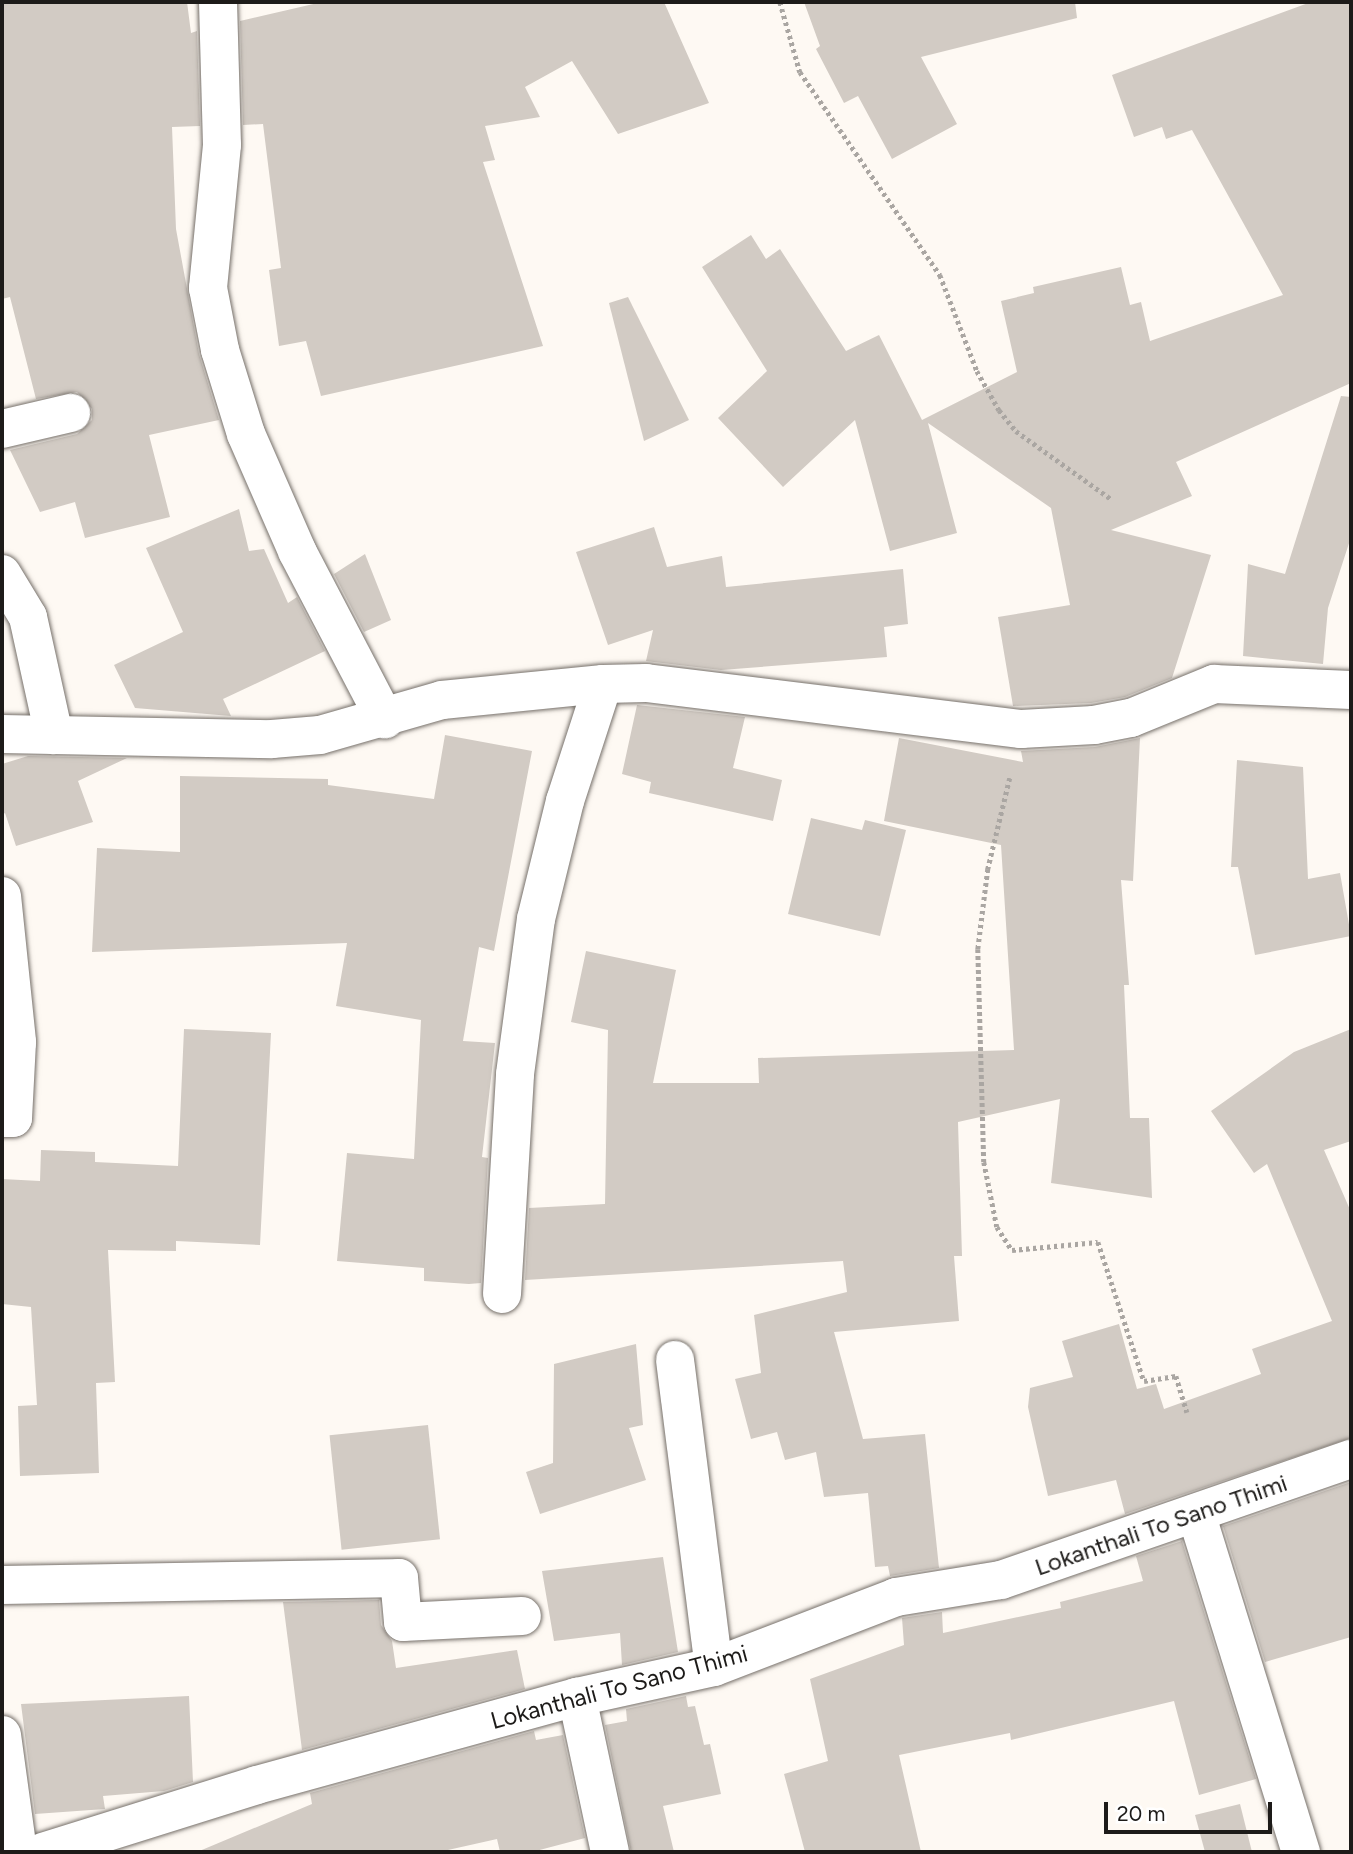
<!DOCTYPE html>
<style>
body{margin:0}
#map{position:relative;width:1353px;height:1854px;overflow:hidden;background:#fef9f3;font-family:Figtree,sans-serif}
div>[style]{position:absolute}
[style*='--x']{left:calc(var(--x)*1px);top:calc(var(--y)*1px);width:calc(var(--w)*1px);rotate:calc(var(--a)*1deg)}
.building>*{inset:0;background:#d2cbc4;transform-origin:0 0}
.path>*{height:4.5px;margin-top:-2.25px;transform-origin:0;background:repeating-linear-gradient(90deg,#aaa6a2 0 3.5px,transparent 0 7px)}
.roads{filter:drop-shadow(0 0 2px #76706a) drop-shadow(0 0 2px #76706a)}
.minor>*{height:38px;margin:-19px;padding:0 19px;transform-origin:19px;border-radius:19px;background:#fff}
span{translate:-50% -50%;white-space:nowrap;text-align:center;line-height:1.15;-webkit-text-stroke:6px #fff;paint-order:stroke}
.street-label{font-size:24px;color:#1d1b19}
.frame{position:absolute;inset:0;border:4px solid #1d1b19;pointer-events:none}
.scale{position:absolute;left:1104px;top:1802px;width:168px;height:32px;box-sizing:border-box;border:4px solid #1d1b19;border-top:0;padding-left:9px;font-size:21px;line-height:24px;white-space:nowrap;color:#1d1b19;-webkit-text-stroke:5px #fff;paint-order:stroke}
</style>
<div id="map">
<div class="building">
<div style="clip-path:polygon(2px 2px,187px 2px,191px 33px,197px 31px,200px 126px,172px 127px,176px 229px,199px 354px,219px 420px,149px 435px,170px 517px,85px 538px,75px 502px,40px 512px,10px 450px,77px 434px,92px 420px,92px 409px,77px 392px,36px 399px,10px 297px,2px 299px)"></div>
<div style="clip-path:polygon(322px 2px,664px 2px,709px 103px,618px 134px,572px 61px,525px 87px,540px 117px,485px 126px,495px 160px,483px 162px,543px 346px,321px 396px,306px 341px,279px 346px,269px 270px,281px 268px,263px 124px,243px 125px,240px 21px)"></div>
<div style="clip-path:polygon(804px 2px,1075px 2px,1077px 18px,921px 57px,957px 124px,892px 159px,858px 96px,844px 103px,816px 49px,820px 46px)"></div>
<div style="clip-path:polygon(1311px 2px,1351px 2px,1351px 383px,1176px 462px,1192px 496px,1111px 530px,1211px 555px,1172px 678px,1125px 697px,1091px 703px,1013px 706px,998px 617px,1070px 605px,1051px 508px,928px 423px,957px 533px,890px 551px,855px 420px,783px 487px,718px 418px,767px 371px,702px 267px,751px 235px,766px 259px,780px 249px,846px 351px,879px 335px,922px 420px,1017px 372px,1001px 301px,1034px 293px,1033px 287px,1121px 267px,1130px 305px,1141px 302px,1150px 341px,1283px 295px,1192px 130px,1166px 139px,1162px 127px,1134px 137px,1112px 75px)"></div>
<div style="clip-path:polygon(628px 297px,689px 420px,644px 441px,609px 303px)"></div>
<div style="clip-path:polygon(1341px 396px,1351px 397px,1351px 537px,1328px 608px,1323px 664px,1243px 656px,1248px 564px,1285px 574px)"></div>
<div style="clip-path:polygon(239px 509px,249px 551px,264px 549px,288px 603px,297px 597px,325px 651px,223px 699px,231px 716px,135px 708px,114px 665px,183px 632px,146px 548px)"></div>
<div style="clip-path:polygon(654px 527px,667px 567px,722px 556px,726px 587px,903px 569px,908px 624px,884px 627px,887px 657px,721px 670px,646px 661px,653px 630px,608px 645px,576px 552px)"></div>
<div style="clip-path:polygon(365px 554px,391px 620px,364px 632px,334px 574px)"></div>
<div style="clip-path:polygon(637px 705px,745px 717px,733px 768px,782px 780px,773px 821px,649px 793px,651px 782px,622px 774px)"></div>
<div style="clip-path:polygon(445px 735px,532px 751px,494px 951px,479px 947px,463px 1041px,495px 1043px,482px 1157px,488px 1158px,481px 1283px,469px 1284px,424px 1281px,424px 1268px,337px 1261px,347px 1153px,414px 1159px,421px 1020px,336px 1006px,347px 943px,92px 952px,97px 848px,180px 852px,180px 776px,328px 779px,328px 785px,434px 799px)"></div>
<div style="clip-path:polygon(899px 738px,1023px 762px,1021px 751px,1095px 747px,1140px 738px,1133px 881px,1121px 880px,1129px 985px,1124px 985px,1130px 1118px,1149px 1118px,1152px 1198px,1051px 1183px,1060px 1099px,958px 1122px,962px 1256px,954px 1256px,959px 1321px,834px 1332px,863px 1439px,925px 1434px,939px 1568px,890px 1576px,888px 1566px,875px 1567px,868px 1493px,824px 1497px,816px 1452px,785px 1460px,777px 1432px,751px 1439px,735px 1379px,761px 1373px,754px 1315px,847px 1292px,843px 1261px,525px 1280px,529px 1208px,605px 1204px,608px 1030px,571px 1022px,586px 951px,676px 970px,653px 1083px,759px 1083px,758px 1058px,1014px 1050px,1001px 845px,884px 821px)"></div>
<div style="clip-path:polygon(28px 756px,127px 758px,78px 781px,93px 822px,16px 846px,5px 813px,2px 815px,2px 764px)"></div>
<div style="clip-path:polygon(1237px 760px,1303px 767px,1308px 879px,1340px 873px,1351px 936px,1255px 955px,1238px 867px,1231px 867px)"></div>
<div style="clip-path:polygon(811px 818px,862px 830px,865px 820px,906px 830px,880px 936px,788px 914px)"></div>
<div style="clip-path:polygon(184px 1029px,271px 1033px,260px 1245px,176px 1241px,176px 1251px,108px 1250px,115px 1382px,96px 1383px,99px 1473px,20px 1476px,18px 1406px,37px 1405px,31px 1307px,2px 1304px,2px 1179px,40px 1181px,41px 1150px,95px 1152px,95px 1162px,178px 1166px)"></div>
<div style="clip-path:polygon(1351px 1029px,1351px 1141px,1324px 1150px,1351px 1212px,1351px 1438px,1125px 1514px,1116px 1480px,1048px 1496px,1028px 1407px,1030px 1388px,1073px 1377px,1062px 1341px,1119px 1324px,1137px 1389px,1156px 1384px,1164px 1409px,1261px 1374px,1252px 1349px,1332px 1321px,1267px 1164px,1254px 1173px,1211px 1111px,1294px 1052px)"></div>
<div style="clip-path:polygon(636px 1344px,643px 1425px,629px 1428px,646px 1480px,540px 1514px,526px 1472px,553px 1463px,554px 1364px)"></div>
<div style="left:428px;top:1425px;width:115px;height:99px;rotate:84deg"></div>
<div style="clip-path:polygon(1351px 1482px,1351px 1637px,1265px 1662px,1223px 1526px)"></div>
<div style="clip-path:polygon(1182px 1541px,1256px 1779px,1199px 1795px,1174px 1701px,1011px 1740px,1010px 1733px,899px 1755px,921px 1852px,805px 1852px,784px 1774px,828px 1761px,810px 1679px,904px 1645px,902px 1618px,942px 1612px,943px 1633px,1061px 1608px,1060px 1602px,1143px 1581px,1136px 1556px)"></div>
<div style="clip-path:polygon(663px 1557px,678px 1652px,622px 1665px,620px 1633px,554px 1641px,542px 1571px)"></div>
<div style="clip-path:polygon(379px 1600px,381px 1625px,392px 1641px,396px 1668px,517px 1650px,525px 1689px,302px 1750px,283px 1602px)"></div>
<div style="clip-path:polygon(189px 1696px,193px 1782px,164px 1791px,103px 1796px,105px 1809px,35px 1814px,21px 1704px)"></div>
<div style="clip-path:polygon(686px 1696px,688px 1707px,695px 1706px,704px 1745px,710px 1744px,721px 1794px,663px 1806px,674px 1852px,631px 1852px,605px 1725px,627px 1721px,626px 1709px)"></div>
<div style="clip-path:polygon(534px 1731px,536px 1740px,563px 1735px,585px 1838px,532px 1852px,500px 1852px,497px 1839px,439px 1852px,197px 1852px,312px 1804px,310px 1793px)"></div>
<div style="clip-path:polygon(1240px 1804px,1252px 1852px,1205px 1852px,1195px 1815px)"></div>
</div>
<div class="path">
<div style="--x:780;--y:2;--w:73;--a:74.1"></div>
<div style="--x:800;--y:72;--w:247;--a:55.4"></div>
<div style="--x:940;--y:275;--w:103;--a:68.9"></div>
<div style="--x:977;--y:371;--w:45;--a:60.6"></div>
<div style="--x:999;--y:410;--w:27;--a:51"></div>
<div style="--x:1016;--y:431;--w:117;--a:35.6"></div>
<div style="--x:1010;--y:778;--w:94;--a:103.6"></div>
<div style="--x:988;--y:869;--w:81;--a:97.1"></div>
<div style="--x:978;--y:949;--w:213;--a:88.4"></div>
<div style="--x:984;--y:1162;--w:66;--a:78.7"></div>
<div style="--x:997;--y:1227;--w:27;--a:57"></div>
<div style="--x:1012;--y:1250;--w:86;--a:-5.3"></div>
<div style="--x:1098;--y:1242;--w:146;--a:71.7"></div>
<div style="--x:1144;--y:1381;--w:32;--a:-9"></div>
<div style="--x:1176;--y:1376;--w:38;--a:73"></div>
</div>
<div class="roads">
<div class="minor">
<div style="--x:218;--y:2;--w:143;--a:88.4"></div>
<div style="--x:222;--y:145;--w:144;--a:95.6"></div>
<div style="--x:208;--y:288;--w:63;--a:79"></div>
<div style="--x:220;--y:350;--w:88;--a:72.8"></div>
<div style="--x:246;--y:434;--w:128;--a:66.4"></div>
<div style="--x:297;--y:551;--w:190;--a:62.4"></div>
<div style="--x:2;--y:429;--w:71;--a:-13.1"></div>
<div style="--x:2;--y:574;--w:50;--a:58.8"></div>
<div style="--x:28;--y:617;--w:121;--a:77.6"></div>
<div style="--x:2;--y:734;--w:270;--a:1.1"></div>
<div style="--x:272;--y:739;--w:48;--a:-4.8"></div>
<div style="--x:320;--y:735;--w:127;--a:-16"></div>
<div style="--x:442;--y:700;--w:162;--a:-5.7"></div>
<div style="--x:603;--y:684;--w:43;--a:-1.3"></div>
<div style="--x:646;--y:683;--w:378;--a:7"></div>
<div style="--x:1021;--y:729;--w:73;--a:-3.1"></div>
<div style="--x:1094;--y:725;--w:38;--a:-11"></div>
<div style="--x:1131;--y:718;--w:90;--a:-22.3"></div>
<div style="--x:1214;--y:684;--w:137;--a:2.5"></div>
<div style="--x:2;--y:896;--w:147;--a:84.1"></div>
<div style="--x:17;--y:1042;--w:76;--a:93"></div>
<div style="--x:13;--y:1118;--w:11;--a:180"></div>
<div style="--x:502;--y:1294;--w:220;--a:-86.6"></div>
<div style="--x:515;--y:1074;--w:156;--a:-82.3"></div>
<div style="--x:536;--y:919;--w:122;--a:-76.2"></div>
<div style="--x:565;--y:801;--w:123;--a:-72"></div>
<div style="--x:675;--y:1360;--w:309;--a:82.8"></div>
<div style="--x:1196;--y:1513;--w:355;--a:72.8"></div>
<div style="--x:2;--y:1585;--w:397;--a:-1"></div>
<div style="--x:399;--y:1578;--w:44;--a:84.8"></div>
<div style="--x:403;--y:1622;--w:119;--a:-2.9"></div>
<div style="--x:577;--y:1697;--w:158;--a:78"></div>
<div style="--x:2;--y:1735;--w:118;--a:82.2"></div>
<div style="--x:43;--y:1852;--w:224;--a:-17.4"></div>
<div style="--x:257;--y:1785;--w:332;--a:-15.4"></div>
<div style="--x:577;--y:1697;--w:140;--a:-12.4"></div>
<div style="--x:714;--y:1667;--w:195;--a:-21"></div>
<div style="--x:896;--y:1597;--w:106;--a:-9.2"></div>
<div style="--x:1001;--y:1580;--w:370;--a:-19.1"></div>
</div>
</div>
<div class="street-label">
<span style="left:1161px;top:1525px;rotate:-19deg">Lokanthali To Sano Thimi</span>
<span style="left:619px;top:1687px;rotate:-15deg">Lokanthali To Sano Thimi</span>
</div>
<div class="frame"></div>
<div class="scale">20 m</div>
</div>
